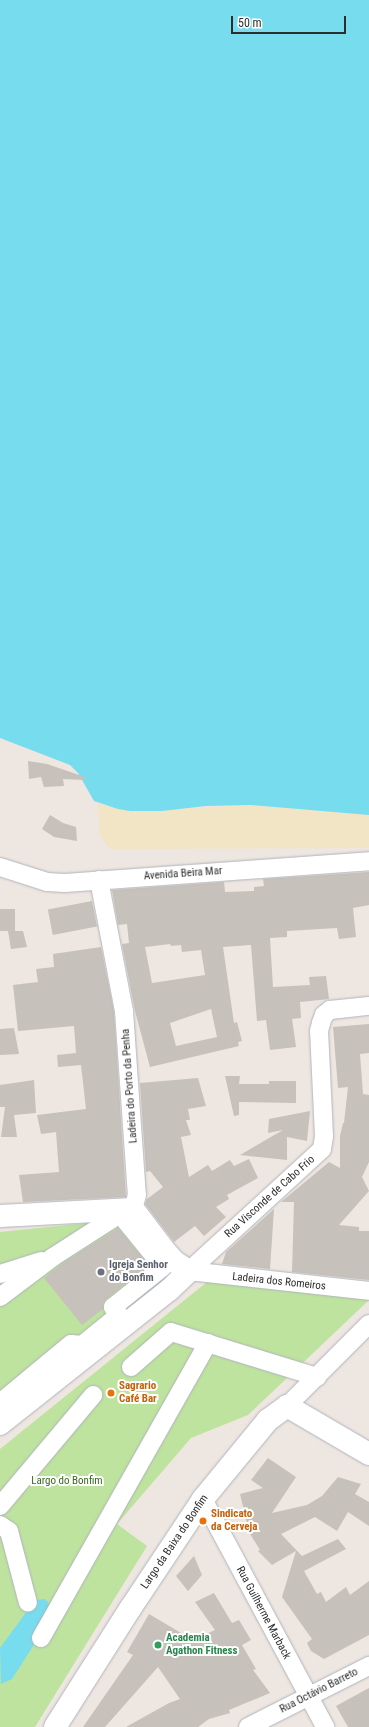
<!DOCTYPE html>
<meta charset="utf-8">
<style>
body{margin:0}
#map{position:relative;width:369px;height:1727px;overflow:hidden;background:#eee6e0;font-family:"Roboto Condensed",sans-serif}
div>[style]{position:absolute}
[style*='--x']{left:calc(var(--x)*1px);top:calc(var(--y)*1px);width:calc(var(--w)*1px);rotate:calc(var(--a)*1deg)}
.green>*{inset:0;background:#bee39e}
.sand>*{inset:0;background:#f1e5c5}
.water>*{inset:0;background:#77dced}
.building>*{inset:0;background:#c7c1bb;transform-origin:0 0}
.roads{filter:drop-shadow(0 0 1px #b0b4bd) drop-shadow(0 0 1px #b0b4bd)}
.street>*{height:18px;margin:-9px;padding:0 9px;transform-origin:9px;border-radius:9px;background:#fff}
.secondary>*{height:22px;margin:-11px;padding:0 11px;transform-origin:11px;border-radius:11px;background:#fff}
.dots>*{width:11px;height:11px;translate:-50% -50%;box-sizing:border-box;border:2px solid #fff;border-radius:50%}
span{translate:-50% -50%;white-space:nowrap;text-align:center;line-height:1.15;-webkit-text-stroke:4px #fff;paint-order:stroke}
.street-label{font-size:11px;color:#2d2d2d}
.worship-label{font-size:11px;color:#5b616d;font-weight:700}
.left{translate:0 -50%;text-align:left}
.food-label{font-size:11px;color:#c56008;font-weight:700}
.park-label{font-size:11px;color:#376a1d}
.leisure-label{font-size:11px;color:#27864d;font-weight:700}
.scale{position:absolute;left:231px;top:16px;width:115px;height:18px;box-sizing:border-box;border:2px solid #2d2d2d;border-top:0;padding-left:5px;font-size:12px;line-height:14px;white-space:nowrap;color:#2d2d2d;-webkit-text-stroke:3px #fff;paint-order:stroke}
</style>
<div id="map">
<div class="green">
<div style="clip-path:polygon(127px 1219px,172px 1272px,0 1412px,0 1232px)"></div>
<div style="clip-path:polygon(207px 1282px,369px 1297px,369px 1300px,248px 1415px,191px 1438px,117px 1524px,147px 1546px,35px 1727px,0 1727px,0 1449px)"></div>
</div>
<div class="sand">
<div style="clip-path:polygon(98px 804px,130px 811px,251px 805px,369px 815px,369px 848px,114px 849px,107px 846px,100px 835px)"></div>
</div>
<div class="water">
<div style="clip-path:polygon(0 0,369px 0,369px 815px,251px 805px,206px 806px,162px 811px,130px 811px,118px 809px,94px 801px,78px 773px,70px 765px,0 738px)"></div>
<div style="clip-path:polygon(45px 1599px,52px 1607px,51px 1618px,12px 1679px,1px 1684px,0 1648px,35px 1600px)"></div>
</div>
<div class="building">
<div style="clip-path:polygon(28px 761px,47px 764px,85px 777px,85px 780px,63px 779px,64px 786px,44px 787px,41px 777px,29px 779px)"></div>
<div style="clip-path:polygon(50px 815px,63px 823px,76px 827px,77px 841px,54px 837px,42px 829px)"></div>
<div style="clip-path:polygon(evenodd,369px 872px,369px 905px,353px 908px,356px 937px,339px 939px,337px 928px,287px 931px,287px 937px,270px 938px,273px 987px,310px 985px,309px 977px,326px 976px,329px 999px,300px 1002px,301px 1018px,292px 1019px,296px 1047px,270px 1050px,266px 1020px,257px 1021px,251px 945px,223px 947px,234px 1023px,237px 1022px,242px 1041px,238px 1042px,239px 1046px,150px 1067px,135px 1011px,122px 944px,129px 943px,127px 924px,118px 925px,112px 890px,224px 882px,225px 892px,254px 891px,254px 887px,264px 886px,263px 879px,369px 872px,170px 944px,171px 946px,181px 945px,182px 952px,201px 950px,205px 975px,152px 983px,145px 947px,170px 944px,369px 872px,211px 1009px,217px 1037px,176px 1046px,170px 1023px,211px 1009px)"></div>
<div style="left:92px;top:901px;width:26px;height:45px;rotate:79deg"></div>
<div style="left:0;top:909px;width:15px;height:22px"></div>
<div style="clip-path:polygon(8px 931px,23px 931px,27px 947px,11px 949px)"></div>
<div style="clip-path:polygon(101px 947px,114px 1012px,126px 1197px,23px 1202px,19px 1175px,59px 1172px,56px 1132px,41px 1134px,37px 1115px,86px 1109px,81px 1065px,58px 1067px,57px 1055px,76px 1053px,74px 1026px,18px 1031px,13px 985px,38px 982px,36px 969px,54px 967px,53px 954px)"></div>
<div style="clip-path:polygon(369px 1024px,369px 1053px,360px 1054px,363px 1094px,369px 1095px,369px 1162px,362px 1177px,369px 1191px,339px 1225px,359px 1227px,359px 1231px,369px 1231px,369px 1280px,292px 1272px,294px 1202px,281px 1202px,329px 1162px,340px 1168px,340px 1136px,343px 1123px,344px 1123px,348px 1087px,338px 1088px,333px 1027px)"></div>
<div style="clip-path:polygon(14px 1028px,19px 1054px,0 1055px,0 1029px)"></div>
<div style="clip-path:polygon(225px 1076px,240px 1076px,239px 1084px,269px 1084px,269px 1081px,296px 1081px,296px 1103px,239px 1102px,239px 1115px,234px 1116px)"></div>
<div style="clip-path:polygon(198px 1078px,206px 1106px,188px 1109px,190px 1120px,186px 1120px,191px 1135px,181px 1137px,189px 1177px,208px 1165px,212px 1171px,230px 1160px,234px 1166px,249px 1159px,258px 1178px,227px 1195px,229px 1199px,216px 1207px,226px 1217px,204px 1236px,195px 1226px,174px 1242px,145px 1204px,147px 1199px,163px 1187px,150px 1171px,146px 1172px,140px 1083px)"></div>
<div style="clip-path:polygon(34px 1080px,36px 1113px,14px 1115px,17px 1137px,1px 1137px,5px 1107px,0 1107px,0 1085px)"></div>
<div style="clip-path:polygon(310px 1111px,307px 1141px,287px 1137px,287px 1160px,240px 1155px,283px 1130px,268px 1133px,269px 1119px)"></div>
<div style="clip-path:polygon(274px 1209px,270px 1269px,222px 1264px,226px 1252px)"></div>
<div style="clip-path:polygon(118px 1228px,148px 1265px,106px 1299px,103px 1303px,103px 1309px,82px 1325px,44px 1278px,63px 1263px)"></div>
<div style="clip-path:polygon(268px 1458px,296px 1477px,272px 1513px,307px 1505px,322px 1496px,338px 1477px,361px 1484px,355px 1494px,369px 1502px,369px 1526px,348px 1512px,337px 1531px,315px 1517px,281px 1534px,302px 1556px,338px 1539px,346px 1549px,304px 1571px,317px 1594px,321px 1592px,326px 1602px,346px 1587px,350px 1595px,369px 1581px,369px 1635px,324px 1659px,311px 1651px,307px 1643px,312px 1639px,282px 1597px,296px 1551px,272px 1565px,258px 1551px,260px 1550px,244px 1524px,247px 1523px,240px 1494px,263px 1488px,251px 1480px)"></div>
<div style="clip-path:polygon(194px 1556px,202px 1575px,188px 1591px,176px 1576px)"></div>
<div style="clip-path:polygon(214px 1593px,232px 1623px,239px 1620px,251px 1640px,242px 1645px,256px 1669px,253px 1670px,270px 1693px,229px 1710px,230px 1713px,209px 1719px,198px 1727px,126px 1727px,169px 1703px,180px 1699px,158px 1667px,105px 1727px,83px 1727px,133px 1655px,127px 1652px,149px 1614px,193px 1640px,215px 1630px,195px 1602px)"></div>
<div style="clip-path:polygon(369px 1688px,369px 1727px,348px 1727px,336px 1706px)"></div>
</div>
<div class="roads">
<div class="street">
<div style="--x:0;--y:867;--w:49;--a:17.7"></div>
<div style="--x:47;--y:882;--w:18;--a:3"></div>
<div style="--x:65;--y:883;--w:305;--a:-4.1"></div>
<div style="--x:99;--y:880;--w:133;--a:79.2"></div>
<div style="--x:124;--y:1011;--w:184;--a:86"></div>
<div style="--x:137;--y:1195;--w:15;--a:106"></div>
<div style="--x:189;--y:1271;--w:180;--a:-42.5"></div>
<div style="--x:322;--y:1149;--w:13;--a:-81"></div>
<div style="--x:324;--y:1136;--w:105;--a:-92.7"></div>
<div style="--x:319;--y:1031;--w:8;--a:-76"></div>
<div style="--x:321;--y:1023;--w:9;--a:-69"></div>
<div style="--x:324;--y:1015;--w:8;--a:-40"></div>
<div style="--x:330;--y:1010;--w:39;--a:-6"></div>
<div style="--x:189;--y:1271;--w:181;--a:6.3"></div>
<div style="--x:0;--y:1274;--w:43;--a:-17.6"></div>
<div style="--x:0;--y:1297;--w:66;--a:-37"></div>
<div style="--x:53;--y:1257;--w:80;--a:-32.7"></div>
<div style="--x:120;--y:1214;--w:68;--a:50.9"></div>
<div style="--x:163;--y:1267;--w:64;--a:141.3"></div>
<div style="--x:113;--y:1307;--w:10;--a:53"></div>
<div style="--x:119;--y:1315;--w:48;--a:141"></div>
<div style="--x:82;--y:1345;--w:11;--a:-175"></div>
<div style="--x:71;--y:1344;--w:92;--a:140.3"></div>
<div style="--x:131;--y:1367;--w:53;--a:-41.2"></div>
<div style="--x:171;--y:1332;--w:153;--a:17.1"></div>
<div style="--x:287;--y:1406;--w:116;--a:-45"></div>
<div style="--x:203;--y:1499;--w:259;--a:61.8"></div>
<div style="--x:0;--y:1506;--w:145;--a:-50"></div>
<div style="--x:0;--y:1525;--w:11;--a:34"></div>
<div style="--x:9;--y:1531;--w:74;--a:75.2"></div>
<div style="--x:41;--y:1638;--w:339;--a:-60.5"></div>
<div style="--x:248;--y:1727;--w:136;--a:-26.8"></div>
</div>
<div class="secondary">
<div style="--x:0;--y:1216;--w:133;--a:-3"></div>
<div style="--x:133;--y:1209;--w:53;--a:52.7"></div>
<div style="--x:165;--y:1251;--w:15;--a:48"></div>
<div style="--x:175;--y:1262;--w:17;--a:33"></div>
<div style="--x:189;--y:1271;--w:28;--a:136"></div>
<div style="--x:169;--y:1290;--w:216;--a:141.6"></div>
<div style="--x:55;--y:1727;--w:140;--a:-57.6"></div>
<div style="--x:130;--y:1609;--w:132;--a:-56.4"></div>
<div style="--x:203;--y:1499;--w:102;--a:-50.6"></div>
<div style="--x:268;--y:1420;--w:24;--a:-36"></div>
<div style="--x:287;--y:1406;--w:95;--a:30.3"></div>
</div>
</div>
<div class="dots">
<div style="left:101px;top:1272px;background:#6b7280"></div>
<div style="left:111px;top:1393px;background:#e8710a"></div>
<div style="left:203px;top:1521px;background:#e8710a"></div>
<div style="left:158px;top:1645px;background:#2e9e5b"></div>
</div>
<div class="street-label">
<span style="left:183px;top:874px;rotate:-4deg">Avenida Beira Mar</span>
<span style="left:130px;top:1086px;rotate:-94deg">Ladeira do Porto da Penha</span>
<span style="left:270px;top:1197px;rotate:-42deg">Rua Visconde de Cabo Frio</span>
<span style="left:279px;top:1282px;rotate:6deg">Ladeira dos Romeiros</span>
<span style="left:175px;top:1542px;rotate:-56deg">Largo da Baixa do Bonfim</span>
<span style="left:263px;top:1613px;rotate:62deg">Rua Guilherme Marback</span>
<span style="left:319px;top:1691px;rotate:-27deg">Rua Octávio Barreto</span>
</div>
<div class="worship-label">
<span class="left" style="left:109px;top:1272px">Igreja Senhor<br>do Bonfim</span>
</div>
<div class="food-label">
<span class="left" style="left:119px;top:1393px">Sagrario<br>Café Bar</span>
<span class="left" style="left:211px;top:1521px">Sindicato<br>da Cerveja</span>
</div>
<div class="park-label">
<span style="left:67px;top:1481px">Largo do Bonfim</span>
</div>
<div class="leisure-label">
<span class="left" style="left:166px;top:1645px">Academia<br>Agathon Fitness</span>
</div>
<div class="scale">50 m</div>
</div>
